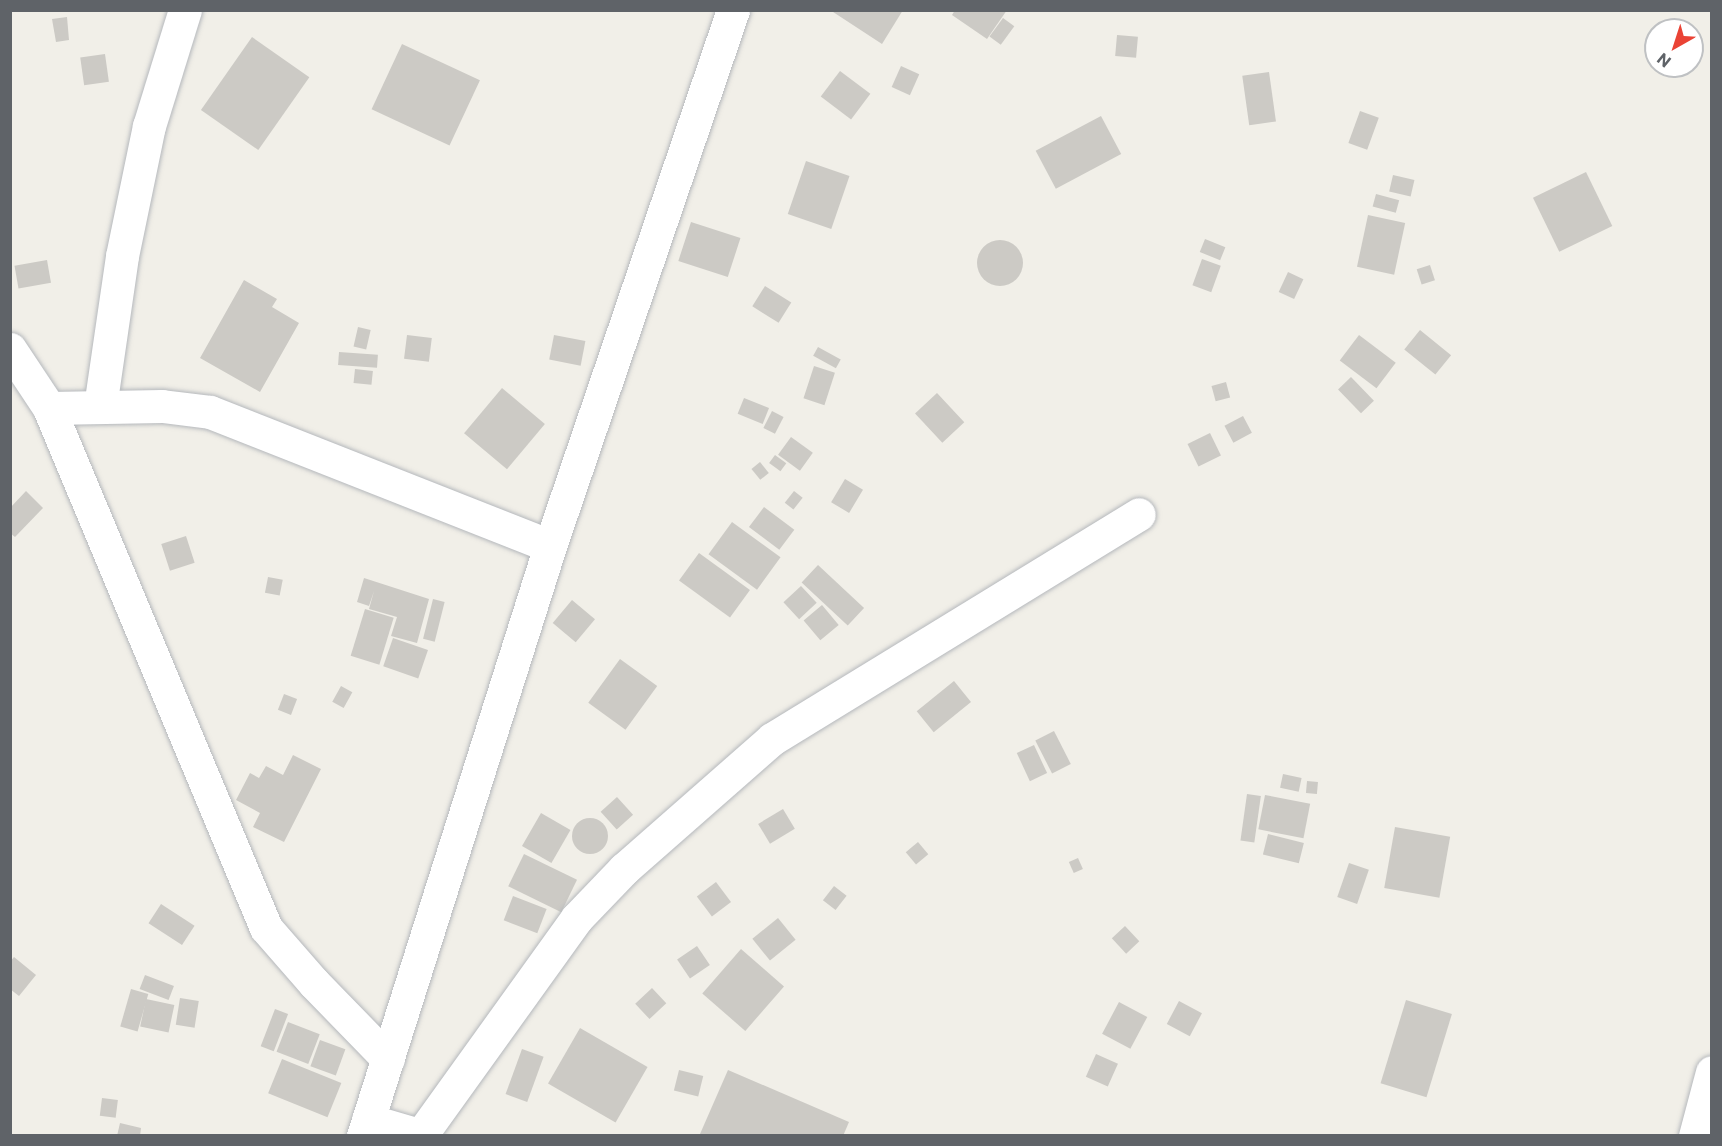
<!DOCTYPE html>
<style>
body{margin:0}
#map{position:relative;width:1722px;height:1146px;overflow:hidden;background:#f1efe8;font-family:Commissioner,sans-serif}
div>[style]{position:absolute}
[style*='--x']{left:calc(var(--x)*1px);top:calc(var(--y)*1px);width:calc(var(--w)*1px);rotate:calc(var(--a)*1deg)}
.building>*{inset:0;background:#cccac5;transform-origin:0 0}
.round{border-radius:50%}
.roads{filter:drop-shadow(0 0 2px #b5b8bc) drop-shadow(0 0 2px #b5b8bc)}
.minor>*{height:33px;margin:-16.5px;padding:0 16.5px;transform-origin:16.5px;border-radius:16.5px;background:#fff}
span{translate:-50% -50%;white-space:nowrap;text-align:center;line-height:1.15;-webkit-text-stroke:5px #fff;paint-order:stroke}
.frame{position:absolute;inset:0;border:12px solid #5f6368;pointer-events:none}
.north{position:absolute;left:1644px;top:18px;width:60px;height:60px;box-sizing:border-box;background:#fff;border:2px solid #bfc1c3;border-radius:50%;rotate:219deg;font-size:16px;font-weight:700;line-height:24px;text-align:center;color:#5f6368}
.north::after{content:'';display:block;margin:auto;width:21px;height:27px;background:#ea4335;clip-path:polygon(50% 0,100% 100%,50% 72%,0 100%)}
</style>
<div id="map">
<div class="building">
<div style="clip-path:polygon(830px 10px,903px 10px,882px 44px)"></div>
<div style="clip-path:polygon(955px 10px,1007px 10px,987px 39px,952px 15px)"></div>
<div style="clip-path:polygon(67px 17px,69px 40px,56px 42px,52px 19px)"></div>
<div style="left:1003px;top:18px;width:14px;height:23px;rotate:36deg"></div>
<div style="left:1117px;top:35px;width:21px;height:21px;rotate:5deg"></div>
<div style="left:252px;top:37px;width:70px;height:89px;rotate:35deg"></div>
<div style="left:402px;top:44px;width:86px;height:72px;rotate:25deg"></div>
<div style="left:105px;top:54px;width:28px;height:25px;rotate:82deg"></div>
<div style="left:901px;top:66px;width:20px;height:23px;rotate:24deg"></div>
<div style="left:840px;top:71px;width:38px;height:32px;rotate:37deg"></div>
<div style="left:1269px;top:72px;width:50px;height:27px;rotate:82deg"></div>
<div style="left:1360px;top:111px;width:20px;height:34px;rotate:20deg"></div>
<div style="left:1101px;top:116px;width:43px;height:74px;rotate:62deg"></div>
<div style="left:806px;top:161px;width:46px;height:56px;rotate:19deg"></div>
<div style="left:1586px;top:172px;width:60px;height:59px;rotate:64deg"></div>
<div style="left:1393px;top:175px;width:22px;height:17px;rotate:13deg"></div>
<div style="left:1376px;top:194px;width:24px;height:13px;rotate:15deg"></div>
<div style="left:1368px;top:215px;width:38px;height:53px;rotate:12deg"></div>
<div style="left:691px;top:222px;width:52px;height:41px;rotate:18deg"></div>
<div style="left:1205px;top:239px;width:22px;height:14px;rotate:22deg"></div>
<div class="round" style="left:977px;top:240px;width:46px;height:46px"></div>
<div style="left:1202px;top:259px;width:20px;height:28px;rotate:20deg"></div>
<div style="left:47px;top:260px;width:23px;height:33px;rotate:80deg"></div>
<div style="left:1430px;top:265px;width:16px;height:14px;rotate:72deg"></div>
<div style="left:1288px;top:272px;width:17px;height:22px;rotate:25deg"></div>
<div style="clip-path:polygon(244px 280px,277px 299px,272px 307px,299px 323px,260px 392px,200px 358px)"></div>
<div style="left:765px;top:286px;width:31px;height:24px;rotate:32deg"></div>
<div style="left:358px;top:327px;width:13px;height:20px;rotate:13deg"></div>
<div style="left:1420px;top:330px;width:40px;height:25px;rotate:39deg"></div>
<div style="left:407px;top:335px;width:25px;height:24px;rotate:7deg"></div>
<div style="left:554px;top:335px;width:32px;height:25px;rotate:11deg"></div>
<div style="left:1359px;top:335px;width:46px;height:32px;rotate:37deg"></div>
<div style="left:818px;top:347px;width:26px;height:10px;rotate:29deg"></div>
<div style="left:339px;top:352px;width:39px;height:13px;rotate:4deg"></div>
<div style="left:814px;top:366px;width:22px;height:34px;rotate:18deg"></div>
<div style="left:355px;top:369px;width:18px;height:14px;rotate:6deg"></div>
<div style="left:1351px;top:377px;width:33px;height:18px;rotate:46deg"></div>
<div style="left:1226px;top:382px;width:16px;height:15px;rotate:75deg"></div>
<div style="left:502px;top:388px;width:56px;height:59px;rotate:40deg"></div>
<div style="left:937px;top:393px;width:40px;height:30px;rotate:47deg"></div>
<div style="left:744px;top:398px;width:27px;height:17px;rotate:22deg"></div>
<div style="left:772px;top:411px;width:13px;height:19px;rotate:27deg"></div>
<div style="left:1243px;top:416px;width:19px;height:21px;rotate:62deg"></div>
<div style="left:1210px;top:433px;width:25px;height:25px;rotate:64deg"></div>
<div style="left:791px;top:437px;width:27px;height:22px;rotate:36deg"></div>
<div style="left:775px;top:455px;width:14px;height:10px;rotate:36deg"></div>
<div style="left:760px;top:462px;width:14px;height:11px;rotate:51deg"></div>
<div style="left:845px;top:479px;width:21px;height:27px;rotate:31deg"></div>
<div style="clip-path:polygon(26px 491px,43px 508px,15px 537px,10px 533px,10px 508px)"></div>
<div style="left:794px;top:491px;width:11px;height:15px;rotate:38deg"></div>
<div style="left:764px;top:507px;width:38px;height:25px;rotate:37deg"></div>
<div style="left:732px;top:522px;width:60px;height:40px;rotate:36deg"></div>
<div style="left:186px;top:536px;width:28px;height:26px;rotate:72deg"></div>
<div style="left:699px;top:553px;width:63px;height:34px;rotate:36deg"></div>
<div style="left:818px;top:565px;width:63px;height:24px;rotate:43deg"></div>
<div style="left:268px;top:577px;width:15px;height:16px;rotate:11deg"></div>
<div style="clip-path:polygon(364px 578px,429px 599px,417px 643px,391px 636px,397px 617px,369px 609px,374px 591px,369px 606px,357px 602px)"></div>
<div style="left:801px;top:586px;width:23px;height:24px;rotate:47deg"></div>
<div style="left:433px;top:599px;width:12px;height:41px;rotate:14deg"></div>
<div style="left:572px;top:600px;width:30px;height:30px;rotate:40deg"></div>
<div style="left:822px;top:605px;width:26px;height:24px;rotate:50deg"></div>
<div style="left:365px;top:609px;width:30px;height:49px;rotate:17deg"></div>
<div style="left:393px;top:638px;width:37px;height:30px;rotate:19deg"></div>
<div style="left:620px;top:659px;width:46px;height:54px;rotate:36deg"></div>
<div style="left:954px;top:681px;width:27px;height:48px;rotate:51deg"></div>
<div style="left:341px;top:686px;width:13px;height:18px;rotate:29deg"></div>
<div style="left:284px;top:694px;width:14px;height:17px;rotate:21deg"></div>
<div style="left:1054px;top:731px;width:37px;height:21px;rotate:63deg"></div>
<div style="left:1034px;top:745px;width:31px;height:19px;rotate:65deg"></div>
<div style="clip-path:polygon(293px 755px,321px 769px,284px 842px,253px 827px,260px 813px,236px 800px,250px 773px,259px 778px,266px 766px,283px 775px)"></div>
<div style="left:1283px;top:774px;width:19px;height:14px;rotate:12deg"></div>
<div style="left:1307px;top:781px;width:11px;height:12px;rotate:5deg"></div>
<div style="left:1247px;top:794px;width:14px;height:47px;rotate:8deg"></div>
<div style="left:1265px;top:795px;width:46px;height:35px;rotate:11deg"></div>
<div style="left:617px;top:797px;width:24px;height:22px;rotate:48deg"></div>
<div style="left:783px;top:809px;width:23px;height:29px;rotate:59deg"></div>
<div style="left:541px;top:813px;width:34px;height:38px;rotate:30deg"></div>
<div class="round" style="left:572px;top:818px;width:36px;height:36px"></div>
<div style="left:1395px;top:827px;width:56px;height:62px;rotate:10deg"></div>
<div style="left:1268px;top:834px;width:37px;height:21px;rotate:14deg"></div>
<div style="left:918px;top:842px;width:16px;height:16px;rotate:50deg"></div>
<div style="left:524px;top:854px;width:59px;height:36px;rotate:26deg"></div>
<div style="left:1078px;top:858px;width:12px;height:10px;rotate:66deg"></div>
<div style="left:1349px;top:863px;width:21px;height:36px;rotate:19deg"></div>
<div style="left:716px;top:882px;width:25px;height:24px;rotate:53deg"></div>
<div style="left:834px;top:886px;width:16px;height:18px;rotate:38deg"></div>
<div style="left:513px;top:896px;width:36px;height:26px;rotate:21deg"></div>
<div style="left:161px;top:904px;width:40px;height:23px;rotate:33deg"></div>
<div style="left:778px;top:918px;width:28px;height:33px;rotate:51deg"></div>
<div style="left:1125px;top:926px;width:21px;height:18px;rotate:47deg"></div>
<div style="left:697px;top:946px;width:23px;height:24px;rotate:56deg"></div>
<div style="left:741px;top:949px;width:57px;height:59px;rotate:41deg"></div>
<div style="clip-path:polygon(14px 957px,36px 975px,19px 996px,10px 989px,10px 962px)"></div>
<div style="left:145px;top:975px;width:31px;height:15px;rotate:21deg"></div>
<div style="left:652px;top:988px;width:21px;height:23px;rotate:47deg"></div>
<div style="left:131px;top:989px;width:18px;height:39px;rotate:16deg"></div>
<div style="left:180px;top:998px;width:19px;height:27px;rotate:9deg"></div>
<div style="left:146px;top:999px;width:29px;height:28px;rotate:12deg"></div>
<div style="left:1406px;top:1000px;width:48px;height:87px;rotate:17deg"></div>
<div style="left:1179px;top:1001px;width:26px;height:26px;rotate:28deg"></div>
<div style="left:1119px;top:1002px;width:32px;height:36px;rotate:28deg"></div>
<div style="left:275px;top:1009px;width:14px;height:40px;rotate:21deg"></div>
<div style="left:288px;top:1022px;width:34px;height:32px;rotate:21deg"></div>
<div style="left:580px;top:1028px;width:78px;height:64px;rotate:30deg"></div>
<div style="left:320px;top:1040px;width:27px;height:28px;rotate:20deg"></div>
<div style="left:522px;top:1049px;width:23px;height:48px;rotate:20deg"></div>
<div style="left:1096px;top:1054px;width:24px;height:25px;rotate:24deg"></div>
<div style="left:282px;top:1059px;width:64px;height:37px;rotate:22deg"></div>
<div style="left:679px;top:1070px;width:25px;height:21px;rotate:14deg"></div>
<div style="clip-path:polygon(728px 1070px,849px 1122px,843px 1136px,700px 1134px)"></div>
<div style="left:102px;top:1098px;width:16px;height:18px;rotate:7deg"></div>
<div style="clip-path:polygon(120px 1123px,141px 1128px,140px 1136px,117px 1136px)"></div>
</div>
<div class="roads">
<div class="minor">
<div style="--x:10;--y:349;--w:71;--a:56.5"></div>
<div style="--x:49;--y:408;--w:563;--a:67.35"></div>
<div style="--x:266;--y:928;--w:73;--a:48.9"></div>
<div style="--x:314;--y:983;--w:106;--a:45.8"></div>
<div style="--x:100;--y:407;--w:153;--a:-81.7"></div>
<div style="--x:122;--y:256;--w:133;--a:-78.3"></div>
<div style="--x:149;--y:126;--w:121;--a:-72.8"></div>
<div style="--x:49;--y:408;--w:113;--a:-1"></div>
<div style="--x:162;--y:406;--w:48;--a:7.1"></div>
<div style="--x:210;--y:412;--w:365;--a:21.5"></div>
<div style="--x:368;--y:1120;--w:56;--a:16.5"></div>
<div style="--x:421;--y:1135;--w:267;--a:-54.3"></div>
<div style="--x:577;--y:918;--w:68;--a:-46.2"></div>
<div style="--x:624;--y:869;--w:197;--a:-41.3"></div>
<div style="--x:772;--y:739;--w:430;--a:-31.5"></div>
<div style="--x:363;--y:1136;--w:619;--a:-72.41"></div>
<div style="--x:550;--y:546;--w:566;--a:-71.15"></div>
<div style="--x:1695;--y:1136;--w:66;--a:-75.1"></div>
</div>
</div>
<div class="frame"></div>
<div class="north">N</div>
</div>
